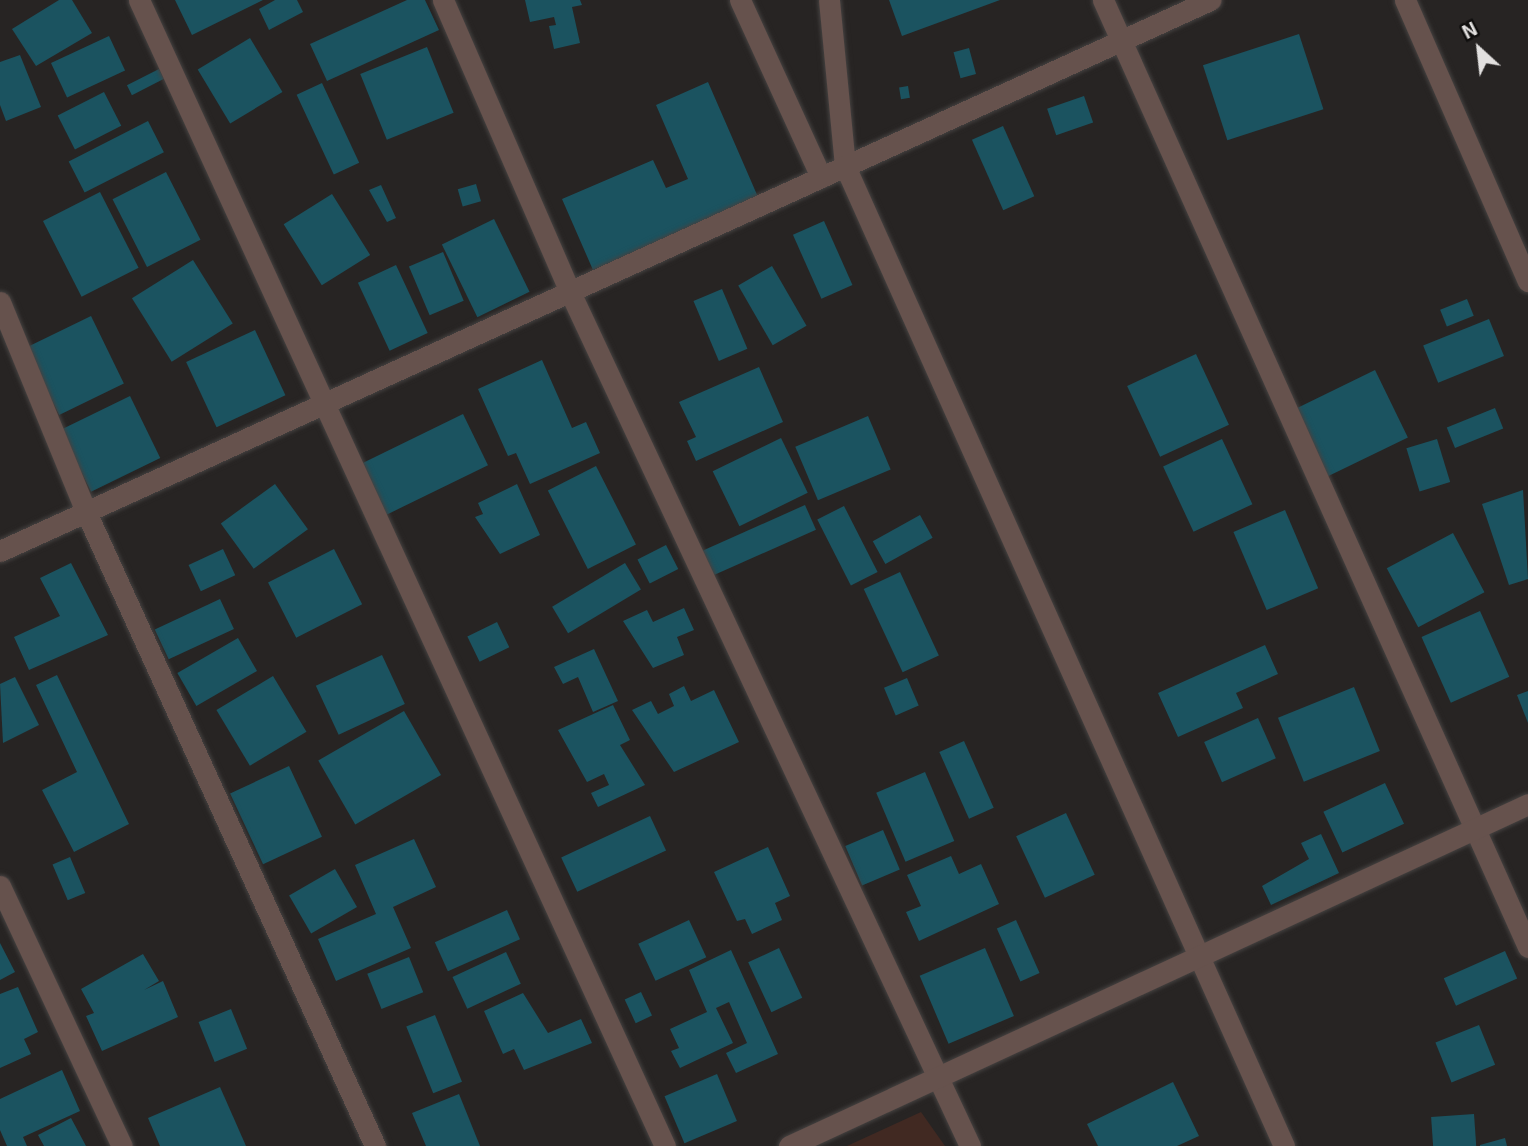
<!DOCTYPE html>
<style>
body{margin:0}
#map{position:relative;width:1528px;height:1146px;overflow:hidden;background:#272423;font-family:"Exo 2",sans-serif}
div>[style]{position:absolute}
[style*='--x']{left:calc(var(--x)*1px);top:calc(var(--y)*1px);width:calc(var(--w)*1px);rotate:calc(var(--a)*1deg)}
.green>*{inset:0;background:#412922}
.building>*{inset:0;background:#1b5360;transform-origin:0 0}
.roads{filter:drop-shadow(0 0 2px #454241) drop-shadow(0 0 2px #454241)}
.minor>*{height:21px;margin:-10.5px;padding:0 10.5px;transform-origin:10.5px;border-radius:10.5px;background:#66524d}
span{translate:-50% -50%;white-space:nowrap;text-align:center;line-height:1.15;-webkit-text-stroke:5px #0f0e0d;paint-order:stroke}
.north{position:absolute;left:1444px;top:14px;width:70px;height:70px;-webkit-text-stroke:5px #0f0e0d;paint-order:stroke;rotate:333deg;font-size:19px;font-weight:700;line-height:28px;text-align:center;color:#e2e0df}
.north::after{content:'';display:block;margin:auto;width:24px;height:32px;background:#e2e0df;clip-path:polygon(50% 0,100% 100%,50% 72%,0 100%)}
</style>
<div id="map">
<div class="green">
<div style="clip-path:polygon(921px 1112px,945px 1146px,847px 1146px)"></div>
</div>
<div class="building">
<div style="clip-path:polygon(59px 0,72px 0,92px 33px,36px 66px,12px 29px)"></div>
<div style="clip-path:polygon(175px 0,263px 0,192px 35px)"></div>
<div style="clip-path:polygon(275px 0,297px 0,303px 12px,269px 30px,259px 9px)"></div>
<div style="clip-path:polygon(407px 0,425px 0,439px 30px,327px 81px,310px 44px)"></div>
<div style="clip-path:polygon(525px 0,580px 0,582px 5px,572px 7px,580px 43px,554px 49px,549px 26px,556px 25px,554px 17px,530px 22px)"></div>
<div style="clip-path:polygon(889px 0,1000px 0,902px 36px)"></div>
<div style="left:1299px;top:34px;width:79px;height:101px;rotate:72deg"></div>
<div style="left:109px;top:36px;width:38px;height:64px;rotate:65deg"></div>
<div style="left:250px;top:38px;width:63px;height:61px;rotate:59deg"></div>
<div style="left:427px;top:47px;width:71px;height:72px;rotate:68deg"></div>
<div style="left:969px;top:48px;width:27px;height:16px;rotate:75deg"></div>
<div style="clip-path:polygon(20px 55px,41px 107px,6px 121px,0 105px,0 62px)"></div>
<div style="left:159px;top:69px;width:11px;height:36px;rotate:63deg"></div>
<div style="clip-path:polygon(708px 82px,758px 197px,593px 270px,562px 199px,653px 160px,666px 188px,688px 179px,656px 105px)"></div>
<div style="left:322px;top:83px;width:88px;height:28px;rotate:65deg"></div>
<div style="left:908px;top:86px;width:12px;height:9px;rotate:81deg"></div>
<div style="left:104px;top:92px;width:38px;height:52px;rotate:63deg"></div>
<div style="left:1084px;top:96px;width:28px;height:39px;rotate:71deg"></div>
<div style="left:148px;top:121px;width:35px;height:89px;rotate:63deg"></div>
<div style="left:1003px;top:126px;width:77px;height:34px;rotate:66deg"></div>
<div style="left:166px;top:172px;width:76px;height:60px;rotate:63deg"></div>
<div style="left:476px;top:184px;width:18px;height:19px;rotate:74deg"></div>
<div style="clip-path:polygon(381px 185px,396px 218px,387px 222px,369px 190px)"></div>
<div style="left:100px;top:192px;width:85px;height:64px;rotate:63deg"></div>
<div style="left:332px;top:194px;width:72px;height:57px;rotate:58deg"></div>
<div style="left:494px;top:219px;width:81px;height:58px;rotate:64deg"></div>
<div style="left:824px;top:221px;width:70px;height:34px;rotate:66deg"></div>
<div style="left:443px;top:252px;width:53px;height:37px;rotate:67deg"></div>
<div style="left:193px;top:260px;width:75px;height:72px;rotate:58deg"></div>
<div style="left:396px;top:265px;width:75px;height:42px;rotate:65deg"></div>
<div style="left:772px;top:266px;width:69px;height:39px;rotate:60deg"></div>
<div style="left:722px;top:289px;width:65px;height:31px;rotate:67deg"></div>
<div style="left:1467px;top:299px;width:18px;height:29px;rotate:68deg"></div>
<div style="left:91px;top:316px;width:75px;height:72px;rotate:64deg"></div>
<div style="left:1489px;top:319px;width:40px;height:71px;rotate:68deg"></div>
<div style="left:255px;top:330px;width:72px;height:76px;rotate:65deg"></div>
<div style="left:1196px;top:354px;width:78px;height:76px;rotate:65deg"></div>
<div style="clip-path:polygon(542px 360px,572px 428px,586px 422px,600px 453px,530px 484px,516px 453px,508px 456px,478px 389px)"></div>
<div style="clip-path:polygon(759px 367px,783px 422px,696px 461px,687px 441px,696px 437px,679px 402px)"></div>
<div style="left:1375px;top:370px;width:75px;height:90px;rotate:64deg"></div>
<div style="left:130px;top:396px;width:69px;height:77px;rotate:64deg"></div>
<div style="left:1495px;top:408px;width:22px;height:52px;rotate:68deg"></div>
<div style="left:463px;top:414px;width:57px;height:115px;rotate:64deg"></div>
<div style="left:868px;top:416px;width:58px;height:79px;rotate:67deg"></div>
<div style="left:781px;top:438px;width:61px;height:76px;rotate:64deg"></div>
<div style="left:1222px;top:439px;width:72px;height:65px;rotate:65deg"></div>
<div style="left:1437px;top:439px;width:45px;height:32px;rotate:73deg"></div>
<div style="left:596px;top:466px;width:88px;height:54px;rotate:63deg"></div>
<div style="left:275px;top:484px;width:56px;height:67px;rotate:54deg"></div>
<div style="clip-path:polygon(517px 484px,540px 535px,500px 554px,475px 517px,483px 514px,478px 503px)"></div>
<div style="clip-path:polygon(1523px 490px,1528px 579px,1509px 585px,1482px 504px)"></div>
<div style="left:805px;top:505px;width:27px;height:119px;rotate:66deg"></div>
<div style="left:844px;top:506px;width:74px;height:30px;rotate:63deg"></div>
<div style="left:1285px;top:510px;width:85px;height:56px;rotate:67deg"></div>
<div style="left:920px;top:515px;width:26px;height:54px;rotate:61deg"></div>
<div style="left:1453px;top:533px;width:67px;height:75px;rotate:62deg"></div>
<div style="left:666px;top:545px;width:27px;height:32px;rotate:63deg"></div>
<div style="left:223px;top:549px;width:29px;height:38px;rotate:65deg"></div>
<div style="left:334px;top:549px;width:62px;height:74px;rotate:63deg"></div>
<div style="clip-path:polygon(71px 563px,108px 635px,29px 670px,14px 637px,60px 616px,40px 578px)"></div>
<div style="left:625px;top:563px;width:31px;height:85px;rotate:59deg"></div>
<div style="left:900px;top:572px;width:92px;height:40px;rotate:65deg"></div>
<div style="left:220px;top:599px;width:33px;height:72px;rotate:65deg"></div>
<div style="clip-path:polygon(684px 608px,694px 630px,677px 637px,684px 655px,653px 668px,623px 621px,647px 610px,653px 622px)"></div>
<div style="left:1480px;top:611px;width:72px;height:64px;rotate:66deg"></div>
<div style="left:497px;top:622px;width:28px;height:33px;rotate:64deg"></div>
<div style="left:238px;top:638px;width:38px;height:70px;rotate:60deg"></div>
<div style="clip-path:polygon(1265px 645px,1278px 674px,1236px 693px,1243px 708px,1178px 737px,1158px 693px)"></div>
<div style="clip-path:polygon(594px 649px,618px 701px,593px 712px,578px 677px,563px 684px,554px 667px)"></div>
<div style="left:382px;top:655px;width:54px;height:73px;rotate:65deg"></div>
<div style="clip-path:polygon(57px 675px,129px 824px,74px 852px,42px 790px,77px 772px,36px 685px)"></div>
<div style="left:273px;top:676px;width:65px;height:66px;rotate:59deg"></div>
<div style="clip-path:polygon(15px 677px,39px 725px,3px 743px,0 684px)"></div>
<div style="left:907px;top:678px;width:30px;height:25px;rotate:67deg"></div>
<div style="clip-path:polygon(684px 686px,691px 701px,714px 690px,739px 742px,674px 772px,632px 710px,651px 701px,658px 714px,674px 706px,669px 694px)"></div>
<div style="left:1354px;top:687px;width:69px;height:82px;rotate:68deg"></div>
<div style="clip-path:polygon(1528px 691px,1528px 723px,1517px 695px)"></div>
<div style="clip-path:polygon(613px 705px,630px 740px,620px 745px,645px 785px,598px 807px,591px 793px,609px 785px,604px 774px,587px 782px,558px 730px)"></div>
<div style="left:404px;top:711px;width:74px;height:99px;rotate:60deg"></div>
<div style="left:1258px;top:718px;width:44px;height:59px;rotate:66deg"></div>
<div style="left:964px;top:741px;width:73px;height:27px;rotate:66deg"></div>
<div style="left:289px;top:766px;width:78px;height:65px;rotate:65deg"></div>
<div style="left:925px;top:772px;width:75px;height:53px;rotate:67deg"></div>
<div style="left:1385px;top:783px;width:45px;height:68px;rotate:65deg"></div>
<div style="left:1066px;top:813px;width:68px;height:55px;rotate:65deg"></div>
<div style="left:650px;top:816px;width:38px;height:98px;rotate:65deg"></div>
<div style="left:883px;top:830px;width:43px;height:41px;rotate:67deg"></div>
<div style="clip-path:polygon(1321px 834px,1339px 873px,1271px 905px,1262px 886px,1309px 859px,1301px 843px)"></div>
<div style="clip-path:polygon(414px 839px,436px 887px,393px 907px,411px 948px,336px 981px,318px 939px,376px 914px,355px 865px)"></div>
<div style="clip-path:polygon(768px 847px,790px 896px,775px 903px,782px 920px,752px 934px,745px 919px,737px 921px,714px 872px)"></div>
<div style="clip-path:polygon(951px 856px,959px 874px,981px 864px,999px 904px,919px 941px,906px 912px,921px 906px,907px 875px)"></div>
<div style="left:70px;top:857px;width:39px;height:19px;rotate:67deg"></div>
<div style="left:335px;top:869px;width:44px;height:53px;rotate:60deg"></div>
<div style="left:507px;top:910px;width:32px;height:79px;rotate:66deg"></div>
<div style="left:689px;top:920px;width:41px;height:56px;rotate:65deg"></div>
<div style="left:1016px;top:920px;width:58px;height:21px;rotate:66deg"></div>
<div style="clip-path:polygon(0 943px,15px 972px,0 980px)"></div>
<div style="left:779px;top:948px;width:55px;height:34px;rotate:65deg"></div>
<div style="left:985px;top:948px;width:74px;height:71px;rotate:67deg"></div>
<div style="clip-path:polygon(731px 950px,778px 1054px,736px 1073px,726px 1053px,747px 1043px,729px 1002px,716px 1008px,733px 1043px,680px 1068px,671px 1051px,679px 1048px,670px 1029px,707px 1012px,689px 970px)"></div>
<div style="left:1505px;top:951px;width:30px;height:67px;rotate:66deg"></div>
<div style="left:506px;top:952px;width:35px;height:59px;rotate:65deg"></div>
<div style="clip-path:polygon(143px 954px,159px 981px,144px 990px,163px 981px,178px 1017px,102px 1051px,86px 1016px,94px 1013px,81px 989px)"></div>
<div style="left:409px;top:957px;width:38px;height:45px;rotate:68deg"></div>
<div style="clip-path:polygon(18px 987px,38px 1032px,24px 1039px,31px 1054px,0 1068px,0 994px)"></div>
<div style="left:641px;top:992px;width:26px;height:18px;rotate:65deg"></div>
<div style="clip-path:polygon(523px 993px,548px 1033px,581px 1019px,592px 1043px,524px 1070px,514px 1049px,503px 1054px,484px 1011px)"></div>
<div style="left:231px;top:1009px;width:43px;height:35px;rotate:68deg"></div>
<div style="left:435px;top:1015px;width:72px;height:31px;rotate:68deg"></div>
<div style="left:1479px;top:1025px;width:43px;height:47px;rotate:68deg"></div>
<div style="clip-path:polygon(62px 1070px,80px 1111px,23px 1137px,27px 1146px,7px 1146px,0 1130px,0 1099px)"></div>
<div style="left:717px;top:1074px;width:51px;height:57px;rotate:67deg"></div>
<div style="clip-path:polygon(1173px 1082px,1199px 1136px,1177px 1146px,1098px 1146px,1087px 1124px)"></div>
<div style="clip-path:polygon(220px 1087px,246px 1146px,160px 1146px,148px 1118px)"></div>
<div style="clip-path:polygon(459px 1094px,480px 1146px,426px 1146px,412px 1113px)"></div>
<div style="left:1474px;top:1114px;width:32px;height:43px;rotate:86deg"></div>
<div style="clip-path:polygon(71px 1118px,86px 1146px,44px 1146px,38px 1135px)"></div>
<div style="clip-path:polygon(1505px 1138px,1507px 1146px,1480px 1146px,1480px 1145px)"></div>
</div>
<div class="roads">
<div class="minor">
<div style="--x:139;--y:0;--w:1261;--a:65.35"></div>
<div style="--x:443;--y:0;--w:318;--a:66.5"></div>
<div style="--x:570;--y:292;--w:943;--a:64.9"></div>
<div style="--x:740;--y:0;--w:195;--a:65.4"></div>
<div style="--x:829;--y:0;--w:167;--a:84.5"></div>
<div style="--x:845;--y:166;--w:1074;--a:65.87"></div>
<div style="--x:1103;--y:0;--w:1038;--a:65.83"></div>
<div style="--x:1405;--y:0;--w:307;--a:66.4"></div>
<div style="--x:0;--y:302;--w:227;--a:67.7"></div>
<div style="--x:86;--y:512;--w:697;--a:65.49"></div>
<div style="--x:0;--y:551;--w:1330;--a:-24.48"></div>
<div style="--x:0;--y:886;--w:287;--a:64.9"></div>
<div style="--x:789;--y:1146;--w:814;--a:-24.83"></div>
</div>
</div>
<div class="north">N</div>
</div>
